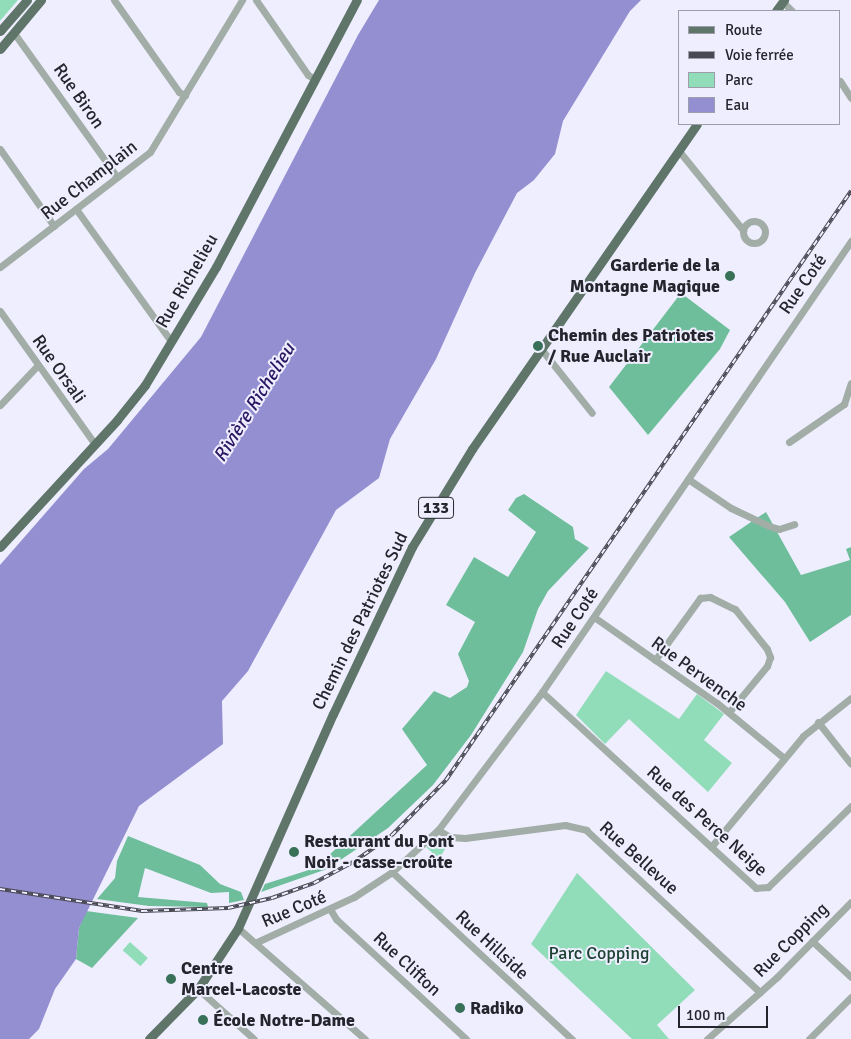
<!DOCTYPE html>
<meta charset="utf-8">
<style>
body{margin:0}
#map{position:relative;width:851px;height:1039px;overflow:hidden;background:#eeeefe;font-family:Signika,sans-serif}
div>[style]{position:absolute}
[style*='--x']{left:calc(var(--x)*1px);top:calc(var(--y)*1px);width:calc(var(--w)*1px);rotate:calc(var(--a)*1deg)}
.green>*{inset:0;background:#91ddba;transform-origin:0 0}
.forest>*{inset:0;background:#6ebe9b}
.water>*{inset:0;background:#948fd0}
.minor>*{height:7px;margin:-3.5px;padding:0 3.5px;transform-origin:3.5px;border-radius:3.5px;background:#a1ada6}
.minor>.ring{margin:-3.5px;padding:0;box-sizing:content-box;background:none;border:7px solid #a1ada6;border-radius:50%}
.major>*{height:9px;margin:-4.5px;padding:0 4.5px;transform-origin:4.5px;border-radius:4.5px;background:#5f756a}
.rail>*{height:4px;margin-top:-2px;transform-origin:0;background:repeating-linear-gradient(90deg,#eeeefe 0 5.5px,#494953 0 11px);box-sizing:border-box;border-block:1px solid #494953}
.dots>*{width:14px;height:14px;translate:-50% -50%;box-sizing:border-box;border:2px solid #eeeefe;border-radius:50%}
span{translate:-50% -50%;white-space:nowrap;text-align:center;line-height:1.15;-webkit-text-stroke:4px #eeeefe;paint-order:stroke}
.shield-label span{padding:1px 4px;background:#eeeefe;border:1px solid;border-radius:4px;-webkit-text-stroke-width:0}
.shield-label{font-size:16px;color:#25252e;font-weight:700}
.street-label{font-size:18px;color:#25252e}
.poi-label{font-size:18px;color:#25252e;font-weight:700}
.right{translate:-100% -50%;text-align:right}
.left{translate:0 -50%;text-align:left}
.park-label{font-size:18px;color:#1d4132}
.water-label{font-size:19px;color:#2a1662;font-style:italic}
.legend{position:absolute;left:678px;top:10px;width:162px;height:115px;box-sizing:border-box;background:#eeeefe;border:1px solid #9e9eab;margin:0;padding:6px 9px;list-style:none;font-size:15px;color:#25252e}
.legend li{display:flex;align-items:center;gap:10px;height:25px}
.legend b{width:25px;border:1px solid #9e9eab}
.scale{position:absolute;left:678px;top:1006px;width:90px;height:22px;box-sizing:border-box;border:2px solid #25252e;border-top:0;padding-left:6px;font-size:15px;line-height:18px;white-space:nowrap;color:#25252e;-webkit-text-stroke:4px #eeeefe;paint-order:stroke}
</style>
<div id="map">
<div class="green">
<div style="clip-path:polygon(0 0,18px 0,0 21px)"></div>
<div style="clip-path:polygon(606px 671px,679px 719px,697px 694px,724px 714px,704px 740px,732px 763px,708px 792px,629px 719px,605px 744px,576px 715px)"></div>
<div style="clip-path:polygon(436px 840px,450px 841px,439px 859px,426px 847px)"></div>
<div style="clip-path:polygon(577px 873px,695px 990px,657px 1025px,669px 1039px,632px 1039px,531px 944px)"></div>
<div style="left:130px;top:942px;width:24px;height:11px;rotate:42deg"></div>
</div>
<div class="forest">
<div style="clip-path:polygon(681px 293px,730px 330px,720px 349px,648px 435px,609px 387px)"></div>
<div style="clip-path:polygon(524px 494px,573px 527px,575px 539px,589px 548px,548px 591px,538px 609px,523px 652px,471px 735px,433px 785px,388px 828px,327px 869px,261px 892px,265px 884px,315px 868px,427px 765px,402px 729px,434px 691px,450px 698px,467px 687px,469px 681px,458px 654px,475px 622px,446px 605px,474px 557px,508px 577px,536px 532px,508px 510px,516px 498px)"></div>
<div style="clip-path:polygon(766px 512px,801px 575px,850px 560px,846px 549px,851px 547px,851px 615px,810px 642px,785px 602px,729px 537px)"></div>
<div style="clip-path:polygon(128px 836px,200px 865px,220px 884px,241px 892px,244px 900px,229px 903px,229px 892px,211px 893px,145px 868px,138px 897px,207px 903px,208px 907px,149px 906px,97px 899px,115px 878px,117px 861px)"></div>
<div style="clip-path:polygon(86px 911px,138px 918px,92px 968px,76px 959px,79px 928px)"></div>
</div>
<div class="water">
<div style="clip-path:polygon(379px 0,641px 0,630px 11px,563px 121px,555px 154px,534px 180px,517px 193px,475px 273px,436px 359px,390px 439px,379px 478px,336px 510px,248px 671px,222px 701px,223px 744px,139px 806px,79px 928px,76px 959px,55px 989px,39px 1029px,29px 1039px,0 1039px,0 565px,84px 469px,108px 449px,201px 337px,358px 35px)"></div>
</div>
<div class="minor">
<div style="--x:114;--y:0;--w:113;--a:54.8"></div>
<div style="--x:179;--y:92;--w:7;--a:27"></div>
<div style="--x:256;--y:0;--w:91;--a:55.3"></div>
<div style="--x:308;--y:75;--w:8;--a:30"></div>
<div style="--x:783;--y:2;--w:13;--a:45"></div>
<div style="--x:14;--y:33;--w:177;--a:54.4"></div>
<div style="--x:840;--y:81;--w:20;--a:57"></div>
<div style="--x:0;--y:149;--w:94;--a:55"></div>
<div style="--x:679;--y:151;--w:102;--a:51"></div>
<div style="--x:76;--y:209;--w:163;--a:54.3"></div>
<div class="ring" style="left:743px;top:221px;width:15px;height:15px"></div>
<div style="--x:0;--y:267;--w:189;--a:-37.5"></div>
<div style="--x:150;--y:152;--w:178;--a:-58.8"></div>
<div style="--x:0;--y:311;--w:163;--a:54.5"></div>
<div style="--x:542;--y:350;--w:80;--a:51.6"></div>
<div style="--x:0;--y:405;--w:55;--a:-46.5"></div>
<div style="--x:789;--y:442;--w:67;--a:-34.6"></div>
<div style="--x:844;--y:404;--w:22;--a:-72"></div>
<div style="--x:688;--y:479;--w:52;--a:34"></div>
<div style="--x:731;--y:508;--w:42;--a:25.3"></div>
<div style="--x:769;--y:526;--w:10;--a:17"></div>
<div style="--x:779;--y:529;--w:16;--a:-18"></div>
<div style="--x:594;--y:617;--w:150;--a:35"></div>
<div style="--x:717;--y:703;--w:87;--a:39.4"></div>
<div style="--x:655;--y:660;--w:77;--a:-54"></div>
<div style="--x:700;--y:598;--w:10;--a:-6"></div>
<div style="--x:710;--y:597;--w:28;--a:26"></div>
<div style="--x:735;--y:609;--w:51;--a:51.3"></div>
<div style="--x:767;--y:649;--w:9;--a:69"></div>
<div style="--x:770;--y:657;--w:9;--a:108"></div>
<div style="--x:767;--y:666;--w:60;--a:129.6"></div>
<div style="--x:542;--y:692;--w:290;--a:42.5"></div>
<div style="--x:756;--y:888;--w:12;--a:-5"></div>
<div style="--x:768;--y:887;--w:116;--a:-44.3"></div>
<div style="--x:818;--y:722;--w:53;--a:51.8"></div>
<div style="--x:438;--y:830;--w:14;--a:30"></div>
<div style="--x:450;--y:837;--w:15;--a:4"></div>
<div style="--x:465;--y:838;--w:101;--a:-7.4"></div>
<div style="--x:565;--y:825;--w:22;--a:13"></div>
<div style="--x:586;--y:830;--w:238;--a:43"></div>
<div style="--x:711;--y:847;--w:144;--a:-50.3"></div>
<div style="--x:803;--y:736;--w:61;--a:-38.4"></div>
<div style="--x:392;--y:872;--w:246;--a:42.9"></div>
<div style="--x:330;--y:909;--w:12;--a:59"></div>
<div style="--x:336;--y:919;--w:177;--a:42.7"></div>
<div style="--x:238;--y:928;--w:169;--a:41.2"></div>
<div style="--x:812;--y:941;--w:53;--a:42.7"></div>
<div style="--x:257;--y:942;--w:107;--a:-24.9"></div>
<div style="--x:354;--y:897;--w:45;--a:-33.3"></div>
<div style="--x:392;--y:872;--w:62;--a:-42.4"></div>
<div style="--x:438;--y:830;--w:173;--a:-53"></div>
<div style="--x:542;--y:692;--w:547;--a:-55.58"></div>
<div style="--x:198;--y:989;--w:75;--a:41.8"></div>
<div style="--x:707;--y:1039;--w:94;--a:-41.5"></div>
<div style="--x:777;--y:977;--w:105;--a:-45.4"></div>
<div style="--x:809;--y:1039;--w:59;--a:-45"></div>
</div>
<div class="major">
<div style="--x:776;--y:11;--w:14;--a:-54"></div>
<div style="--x:0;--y:31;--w:41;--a:-48.9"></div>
<div style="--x:0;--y:49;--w:64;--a:-50.1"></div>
<div style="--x:0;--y:547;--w:173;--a:-47.3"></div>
<div style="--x:117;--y:420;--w:45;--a:-51.3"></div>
<div style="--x:145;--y:385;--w:138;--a:-59"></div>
<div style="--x:216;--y:267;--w:302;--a:-62.2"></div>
<div style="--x:149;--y:1039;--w:70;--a:-45.6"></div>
<div style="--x:198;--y:989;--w:73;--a:-56.7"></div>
<div style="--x:238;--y:928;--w:234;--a:-66.1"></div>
<div style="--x:333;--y:714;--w:185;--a:-64.7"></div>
<div style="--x:412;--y:547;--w:115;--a:-58.5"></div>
<div style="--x:472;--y:449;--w:395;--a:-55.3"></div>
</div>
<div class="rail">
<div style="--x:0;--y:889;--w:144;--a:8.8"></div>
<div style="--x:142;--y:911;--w:86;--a:-2"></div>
<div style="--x:228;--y:908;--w:45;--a:-12.8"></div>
<div style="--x:272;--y:898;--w:45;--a:-19.7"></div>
<div style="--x:314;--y:883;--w:47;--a:-28.2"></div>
<div style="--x:355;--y:861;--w:45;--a:-35.1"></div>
<div style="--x:392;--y:835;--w:77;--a:-45.5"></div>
<div style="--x:446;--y:780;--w:715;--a:-55.49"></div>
</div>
<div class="dots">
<div style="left:730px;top:276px;background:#387058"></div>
<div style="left:538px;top:346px;background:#387058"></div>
<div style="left:294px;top:852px;background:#387058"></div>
<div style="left:171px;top:979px;background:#387058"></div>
<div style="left:460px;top:1008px;background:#387058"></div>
<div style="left:203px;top:1020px;background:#387058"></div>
</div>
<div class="shield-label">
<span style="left:436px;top:508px">133</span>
</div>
<div class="street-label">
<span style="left:79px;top:96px;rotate:55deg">Rue Biron</span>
<span style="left:89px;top:180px;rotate:-38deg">Rue Champlain</span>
<span style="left:187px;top:281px;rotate:-60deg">Rue Richelieu</span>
<span style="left:803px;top:284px;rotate:-55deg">Rue Coté</span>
<span style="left:59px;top:369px;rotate:55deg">Rue Orsali</span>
<span style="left:575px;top:618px;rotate:-56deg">Rue Coté</span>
<span style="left:360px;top:621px;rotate:-64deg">Chemin des Patriotes Sud</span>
<span style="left:699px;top:674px;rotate:36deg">Rue Pervenche</span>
<span style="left:707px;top:821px;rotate:42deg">Rue des Perce Neige</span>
<span style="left:639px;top:858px;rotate:42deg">Rue Bellevue</span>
<span style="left:294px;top:909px;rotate:-23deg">Rue Coté</span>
<span style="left:791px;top:940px;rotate:-45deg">Rue Copping</span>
<span style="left:492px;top:945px;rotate:43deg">Rue Hillside</span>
<span style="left:407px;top:964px;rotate:43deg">Rue Clifton</span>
</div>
<div class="poi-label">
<span class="right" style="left:720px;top:276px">Garderie de la<br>Montagne Magique</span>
<span class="left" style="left:548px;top:346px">Chemin des Patriotes<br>/ Rue Auclair</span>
<span class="left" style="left:304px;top:852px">Restaurant du Pont<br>Noir - casse-croûte</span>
<span class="left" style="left:181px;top:979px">Centre<br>Marcel-Lacoste</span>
<span class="left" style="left:470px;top:1008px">Radiko</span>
<span class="left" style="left:213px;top:1020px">École Notre-Dame</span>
</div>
<div class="park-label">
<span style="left:599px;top:953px">Parc Copping</span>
</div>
<div class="water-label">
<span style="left:255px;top:403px;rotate:-58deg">Rivière Richelieu</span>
</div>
<ul class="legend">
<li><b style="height:6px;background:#5f756a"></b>Route</li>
<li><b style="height:6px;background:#494953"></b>Voie ferrée</li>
<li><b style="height:14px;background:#91ddba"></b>Parc</li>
<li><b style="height:14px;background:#948fd0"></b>Eau</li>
</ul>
<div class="scale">100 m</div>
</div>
